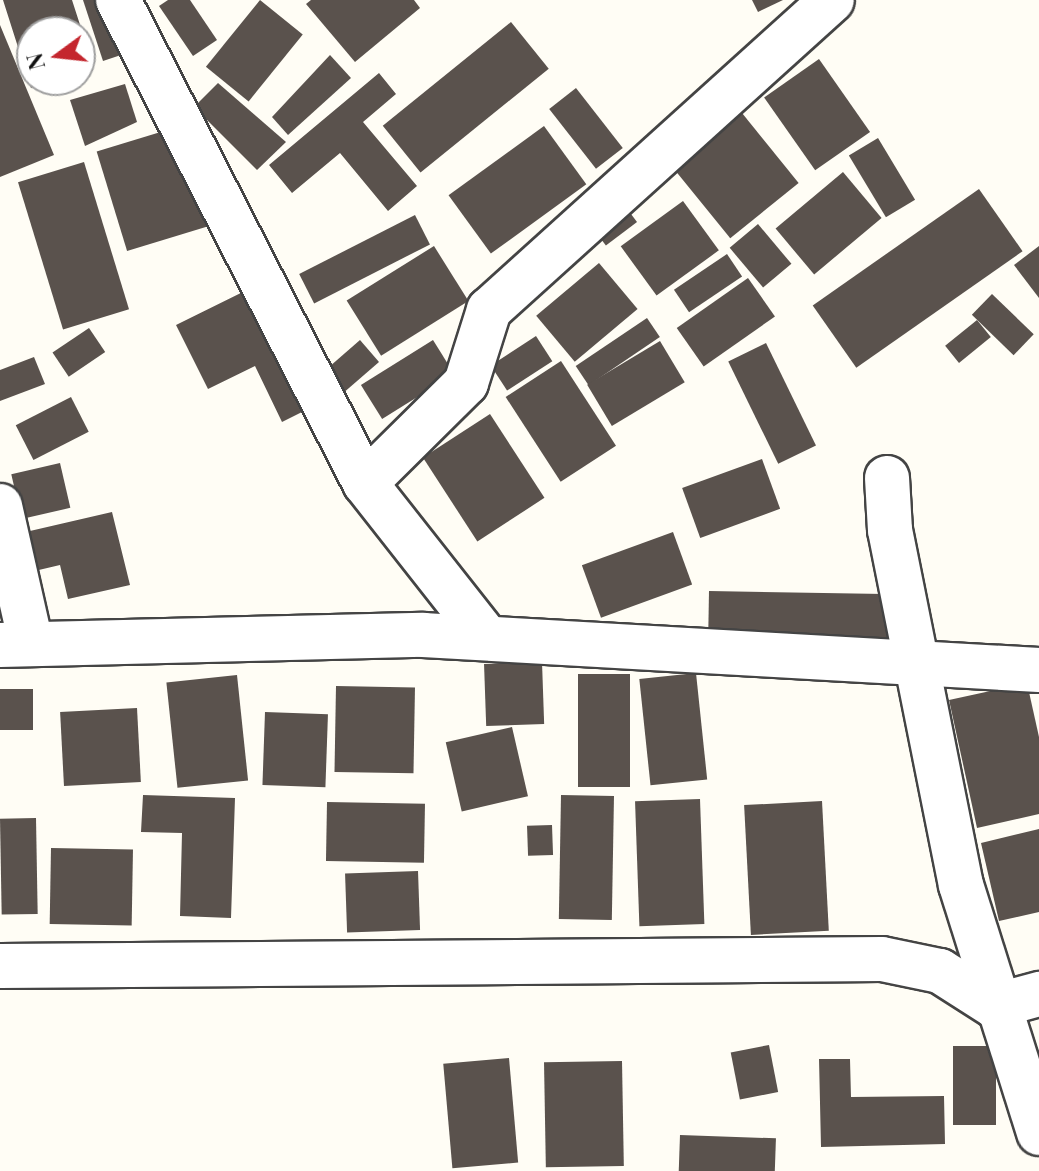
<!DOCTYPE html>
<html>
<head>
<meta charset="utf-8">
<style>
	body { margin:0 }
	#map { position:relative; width:1039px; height:1171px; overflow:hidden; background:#fffdf5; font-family:"Playfair Display",serif }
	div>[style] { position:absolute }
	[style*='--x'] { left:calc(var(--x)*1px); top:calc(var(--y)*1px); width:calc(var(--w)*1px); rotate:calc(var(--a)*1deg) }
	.building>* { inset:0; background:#5a524d; transform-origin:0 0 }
	.roads { filter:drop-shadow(2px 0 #444) drop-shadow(-2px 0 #444) drop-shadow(0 2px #444) drop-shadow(0 -2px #444) }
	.minor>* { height:44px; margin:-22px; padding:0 22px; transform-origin:22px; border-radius:22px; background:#fff }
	span { translate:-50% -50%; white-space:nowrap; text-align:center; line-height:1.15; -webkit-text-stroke:8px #fff; paint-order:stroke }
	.north { position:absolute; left:16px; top:16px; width:80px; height:80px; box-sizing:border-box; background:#fff; border:2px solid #a0a0a0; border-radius:50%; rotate:255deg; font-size:22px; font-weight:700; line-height:32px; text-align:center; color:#111 }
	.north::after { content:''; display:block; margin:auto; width:28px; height:36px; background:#c4262e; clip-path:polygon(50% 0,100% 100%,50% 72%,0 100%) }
</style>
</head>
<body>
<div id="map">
	<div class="building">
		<div style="clip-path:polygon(3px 0,72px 0,93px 65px,80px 69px,80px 32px,32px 32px,32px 80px,44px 81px,31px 88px)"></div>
		<div style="clip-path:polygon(83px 0,107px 0,124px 54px,103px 61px)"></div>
		<div style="clip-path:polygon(168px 0,190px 0,217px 40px,193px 56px,159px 6px)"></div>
		<div style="left:260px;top:0;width:55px;height:86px;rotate:39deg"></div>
		<div style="clip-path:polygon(311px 0,414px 0,420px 8px,355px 62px,306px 4px)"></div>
		<div style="clip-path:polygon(752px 0,783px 0,758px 12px)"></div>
		<div style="left:511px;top:22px;width:60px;height:165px;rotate:51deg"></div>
		<div style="clip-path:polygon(0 25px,54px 155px,0 177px)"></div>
		<div style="clip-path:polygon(330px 55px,351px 78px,288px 135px,272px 117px)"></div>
		<div style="left:819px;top:59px;width:89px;height:67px;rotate:55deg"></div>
		<div style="clip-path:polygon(379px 73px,396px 94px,363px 122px,417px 186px,388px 211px,340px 153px,292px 193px,269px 165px)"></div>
		<div style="clip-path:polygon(218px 83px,286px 142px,257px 170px,194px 107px)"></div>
		<div style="clip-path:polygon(125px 84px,137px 122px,85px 146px,70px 100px)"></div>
		<div style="left:576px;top:88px;width:76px;height:34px;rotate:52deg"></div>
		<div style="left:742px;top:113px;width:90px;height:88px;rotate:51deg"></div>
		<div style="left:544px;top:126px;width:72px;height:118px;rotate:54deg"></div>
		<div style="left:177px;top:127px;width:104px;height:84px;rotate:73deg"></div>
		<div style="left:878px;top:138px;width:72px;height:34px;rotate:59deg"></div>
		<div style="left:84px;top:162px;width:154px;height:69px;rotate:73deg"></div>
		<div style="left:843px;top:172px;width:60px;height:88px;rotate:50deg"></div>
		<div style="left:979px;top:189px;width:76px;height:203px;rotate:55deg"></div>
		<div style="left:683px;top:201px;width:61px;height:77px;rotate:54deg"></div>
		<div style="left:622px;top:202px;width:25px;height:39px;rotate:53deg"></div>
		<div style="left:415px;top:215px;width:33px;height:130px;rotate:63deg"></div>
		<div style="left:758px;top:224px;width:52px;height:37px;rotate:50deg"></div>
		<div style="left:434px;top:246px;width:65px;height:103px;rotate:58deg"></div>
		<div style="clip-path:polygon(1039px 246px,1039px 298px,1014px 265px)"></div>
		<div style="left:727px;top:254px;width:27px;height:64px;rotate:56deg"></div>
		<div style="left:599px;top:263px;width:60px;height:82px;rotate:50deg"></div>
		<div style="left:748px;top:278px;width:47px;height:87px;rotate:55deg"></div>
		<div style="clip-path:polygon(259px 284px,318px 404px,282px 422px,255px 366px,208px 389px,176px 325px)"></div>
		<div style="left:992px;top:294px;width:58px;height:29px;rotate:44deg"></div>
		<div style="left:647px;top:318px;width:23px;height:86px;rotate:56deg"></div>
		<div style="left:977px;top:320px;width:22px;height:41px;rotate:51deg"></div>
		<div style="left:89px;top:328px;width:29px;height:44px;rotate:56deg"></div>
		<div style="left:536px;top:336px;width:30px;height:54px;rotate:57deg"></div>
		<div style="left:360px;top:340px;width:29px;height:49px;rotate:49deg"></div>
		<div style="left:433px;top:340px;width:40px;height:85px;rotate:58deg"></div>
		<div style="left:660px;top:341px;width:48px;height:85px;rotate:59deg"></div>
		<div style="left:766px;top:343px;width:114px;height:42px;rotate:64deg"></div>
		<div style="clip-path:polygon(34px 357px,45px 384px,0 401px,0 370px)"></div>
		<div style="left:561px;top:361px;width:101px;height:66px;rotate:57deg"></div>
		<div style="left:71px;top:397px;width:39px;height:62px;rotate:63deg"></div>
		<div style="left:490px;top:414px;width:100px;height:80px;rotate:57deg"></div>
		<div style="left:762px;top:459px;width:53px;height:85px;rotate:70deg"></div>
		<div style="left:60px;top:463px;width:46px;height:50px;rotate:77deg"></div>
		<div style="clip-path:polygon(112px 512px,130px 585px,68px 599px,60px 565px,26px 573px,17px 534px)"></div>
		<div style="left:673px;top:532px;width:56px;height:97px;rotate:70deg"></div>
		<div style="left:709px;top:591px;width:191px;height:49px;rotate:1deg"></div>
		<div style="left:542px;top:662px;width:62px;height:58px;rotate:88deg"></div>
		<div style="left:696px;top:673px;width:107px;height:57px;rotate:84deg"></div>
		<div style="left:578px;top:674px;width:52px;height:113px"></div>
		<div style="left:237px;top:675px;width:106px;height:71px;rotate:84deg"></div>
		<div style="clip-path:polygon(1027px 683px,1039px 737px,1039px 814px,977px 828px,949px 700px)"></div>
		<div style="left:336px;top:686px;width:79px;height:86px;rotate:1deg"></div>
		<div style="left:0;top:689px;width:33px;height:41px"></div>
		<div style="left:137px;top:708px;width:74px;height:77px;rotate:87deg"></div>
		<div style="left:265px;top:712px;width:63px;height:73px;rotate:2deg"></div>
		<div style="left:512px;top:727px;width:71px;height:68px;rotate:77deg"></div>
		<div style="clip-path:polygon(143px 795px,235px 798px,231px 918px,180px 916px,182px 833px,141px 832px)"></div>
		<div style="left:561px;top:795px;width:53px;height:124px;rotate:1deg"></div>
		<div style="left:700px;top:799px;width:125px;height:65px;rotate:88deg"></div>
		<div style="left:822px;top:801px;width:130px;height:78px;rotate:87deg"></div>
		<div style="left:327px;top:802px;width:98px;height:59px;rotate:1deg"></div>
		<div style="left:36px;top:818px;width:96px;height:36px;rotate:89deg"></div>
		<div style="left:552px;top:825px;width:30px;height:25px;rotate:88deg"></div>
		<div style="clip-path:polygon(1039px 829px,1039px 912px,999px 921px,981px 843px)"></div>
		<div style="left:51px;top:848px;width:82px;height:76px;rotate:1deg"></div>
		<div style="left:418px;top:871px;width:59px;height:73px;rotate:88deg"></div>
		<div style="left:769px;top:1045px;width:48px;height:39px;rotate:79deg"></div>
		<div style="left:953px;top:1046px;width:43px;height:79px"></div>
		<div style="left:509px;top:1058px;width:105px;height:66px;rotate:85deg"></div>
		<div style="clip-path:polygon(819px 1059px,850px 1059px,851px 1097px,944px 1096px,945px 1144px,821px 1147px)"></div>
		<div style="left:622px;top:1061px;width:105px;height:78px;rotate:89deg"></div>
		<div style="left:680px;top:1135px;width:96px;height:36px;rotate:2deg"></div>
	</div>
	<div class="roads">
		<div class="minor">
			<div style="--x:118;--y:0;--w:542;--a:62.92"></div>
			<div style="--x:365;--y:483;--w:197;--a:51.8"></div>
			<div style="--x:887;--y:478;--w:52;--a:86.7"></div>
			<div style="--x:890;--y:530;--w:362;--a:78.7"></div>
			<div style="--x:961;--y:885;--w:260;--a:72.5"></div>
			<div style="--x:365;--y:483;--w:142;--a:-44.7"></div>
			<div style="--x:466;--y:383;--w:77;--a:-72.5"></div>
			<div style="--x:489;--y:310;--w:462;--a:-42.1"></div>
			<div style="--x:0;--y:506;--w:141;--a:77.3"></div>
			<div style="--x:0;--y:645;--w:423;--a:-1.4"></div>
			<div style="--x:423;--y:635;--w:617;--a:3.25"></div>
			<div style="--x:0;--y:966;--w:882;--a:-0.45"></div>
			<div style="--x:882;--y:959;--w:59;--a:11.7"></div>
			<div style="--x:940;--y:971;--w:65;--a:32.5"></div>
			<div style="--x:995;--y:1006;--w:46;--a:-15.3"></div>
		</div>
	</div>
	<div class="north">N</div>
</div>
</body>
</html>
